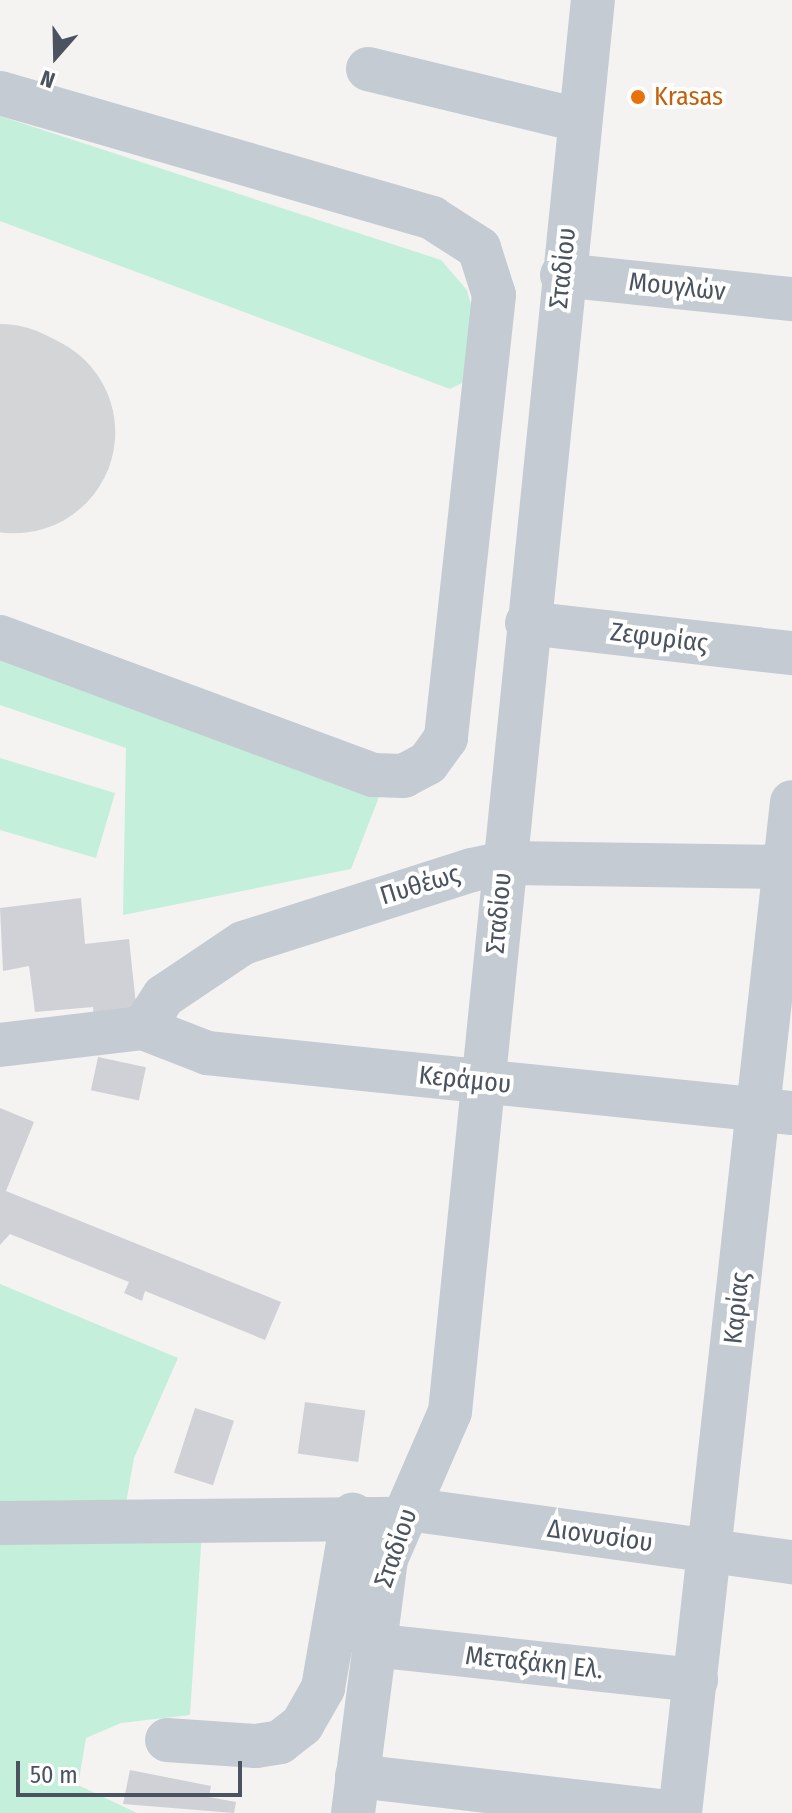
<!DOCTYPE html>
<html>
<head>
<meta charset="utf-8">
<style>
	body { margin:0 }
	#map { position:relative; width:792px; height:1813px; overflow:hidden; background:#f4f3f2; font-family:"Fira Sans Condensed",sans-serif }
	div>[style] { position:absolute }
	[style*='--x'] { left:calc(var(--x)*1px); top:calc(var(--y)*1px); width:calc(var(--w)*1px); rotate:calc(var(--a)*1deg) }
	.green>* { inset:0; background:#c4efda }
	.runway>* { height:202px; margin:-101px; padding:0 101px; transform-origin:101px; border-radius:101px; background:#d4d5d7 }
	.building>* { inset:0; background:#cfd1d6; transform-origin:0 0 }
	.minor>* { height:44px; margin:-22px; padding:0 22px; transform-origin:22px; border-radius:22px; background:#c4cbd3 }
	.dots>* { width:22px; height:22px; translate:-50% -50%; box-sizing:border-box; border:4px solid #fff; border-radius:50% }
	span { translate:-50% -50%; white-space:nowrap; text-align:center; line-height:1.15; -webkit-text-stroke:8px #fff; paint-order:stroke }
	.food-label { font-size:26px; color:#c56008 }
	.left { translate:0 -50%; text-align:left }
	.street-label { font-size:26px; color:#4a535f }
	.north { position:absolute; left:16px; top:16px; width:80px; height:80px; -webkit-text-stroke:6px #fff; paint-order:stroke; rotate:200deg; font-size:22px; font-weight:700; line-height:32px; text-align:center; color:#4a535f }
	.north::after { content:''; display:block; margin:auto; width:28px; height:36px; background:#4a535f; clip-path:polygon(50% 0,100% 100%,50% 72%,0 100%) }
	.scale { position:absolute; left:16px; top:1761px; width:226px; height:36px; box-sizing:border-box; border:4px solid #4a535f; border-top:0; padding-left:10px; font-size:24px; line-height:28px; white-space:nowrap; color:#4a535f; -webkit-text-stroke:6px #fff; paint-order:stroke }
</style>
</head>
<body>
<div id="map">
	<div class="green">
		<div style="clip-path:polygon(0 116px,441px 260px,467px 290px,473px 312px,464px 382px,450px 389px,0 221px)"></div>
		<div style="clip-path:polygon(0 651px,379px 797px,351px 869px,123px 915px,126px 748px,0 705px)"></div>
		<div style="clip-path:polygon(0 758px,115px 793px,96px 858px,0 830px)"></div>
		<div style="clip-path:polygon(0 1284px,178px 1358px,134px 1458px,125px 1509px,0 1513px)"></div>
		<div style="clip-path:polygon(202px 1531px,190px 1715px,121px 1723px,86px 1738px,78px 1785px,137px 1813px,0 1813px,0 1539px)"></div>
	</div>
	<div class="runway">
		<div style="--x:0;--y:425;--w:16;--a:27"></div>
	</div>
	<div class="building">
		<div style="clip-path:polygon(81px 898px,85px 944px,129px 939px,137px 1014px,94px 1019px,93px 1007px,35px 1012px,29px 966px,3px 971px,0 908px)"></div>
		<div style="left:98px;top:1057px;width:49px;height:34px;rotate:12deg"></div>
		<div style="clip-path:polygon(0 1108px,34px 1122px,6px 1191px,281px 1302px,265px 1340px,145px 1291px,142px 1301px,124px 1293px,129px 1282px,10px 1234px,0 1245px)"></div>
		<div style="left:305px;top:1402px;width:61px;height:52px;rotate:8deg"></div>
		<div style="left:195px;top:1408px;width:41px;height:68px;rotate:18deg"></div>
		<div style="clip-path:polygon(130px 1770px,211px 1786px,209px 1797px,236px 1802px,234px 1813px,123px 1804px)"></div>
	</div>
	<div class="minor">
		<div style="--x:368;--y:69;--w:217;--a:13.6"></div>
		<div style="--x:0;--y:93;--w:450;--a:16.1"></div>
		<div style="--x:432;--y:218;--w:56;--a:32.6"></div>
		<div style="--x:479;--y:248;--w:49;--a:72.3"></div>
		<div style="--x:494;--y:295;--w:446;--a:96.2"></div>
		<div style="--x:446;--y:738;--w:31;--a:126"></div>
		<div style="--x:428;--y:763;--w:27;--a:152"></div>
		<div style="--x:404;--y:776;--w:31;--a:-178"></div>
		<div style="--x:373;--y:775;--w:398;--a:-159.7"></div>
		<div style="--x:562;--y:275;--w:231;--a:6"></div>
		<div style="--x:527;--y:623;--w:267;--a:6.5"></div>
		<div style="--x:143;--y:1028;--w:38;--a:-57"></div>
		<div style="--x:164;--y:996;--w:95;--a:-33.9"></div>
		<div style="--x:243;--y:943;--w:240;--a:-17.7"></div>
		<div style="--x:472;--y:870;--w:33;--a:-12"></div>
		<div style="--x:504;--y:863;--w:281;--a:0.8"></div>
		<div style="--x:143;--y:1028;--w:69;--a:21.3"></div>
		<div style="--x:207;--y:1053;--w:588;--a:5.86"></div>
		<div style="--x:0;--y:1045;--w:144;--a:-6.8"></div>
		<div style="--x:408;--y:1509;--w:388;--a:7.9"></div>
		<div style="--x:0;--y:1523;--w:402;--a:-0.6"></div>
		<div style="--x:372;--y:1645;--w:326;--a:6.2"></div>
		<div style="--x:167;--y:1740;--w:89;--a:3.9"></div>
		<div style="--x:256;--y:1746;--w:24;--a:-9"></div>
		<div style="--x:280;--y:1742;--w:28;--a:-38"></div>
		<div style="--x:302;--y:1725;--w:43;--a:-60.4"></div>
		<div style="--x:323;--y:1688;--w:176;--a:-80.2"></div>
		<div style="--x:357;--y:1776;--w:321;--a:6.6"></div>
		<div style="--x:353;--y:1813;--w:256;--a:-82.6"></div>
		<div style="--x:386;--y:1559;--w:160;--a:-66.5"></div>
		<div style="--x:450;--y:1412;--w:1419;--a:-84.22"></div>
		<div style="--x:680;--y:1813;--w:1017;--a:-83.68"></div>
	</div>
	<div class="dots">
		<div style="left:638px;top:97px;background:#e8710a"></div>
	</div>
	<div class="food-label">
		<span class="left" style="left:654px;top:97px">Krasas</span>
	</div>
	<div class="street-label">
		<span style="left:563px;top:268px;rotate:-84deg">Σταδίου</span>
		<span style="left:677px;top:287px;rotate:6deg">Μουγλών</span>
		<span style="left:659px;top:638px;rotate:7deg">Ζεφυρίας</span>
		<span style="left:420px;top:885px;rotate:-17deg">Πυθέως</span>
		<span style="left:499px;top:913px;rotate:-85deg">Σταδίου</span>
		<span style="left:465px;top:1080px;rotate:6deg">Κεράμου</span>
		<span style="left:737px;top:1308px;rotate:-84deg">Καρίας</span>
		<span style="left:600px;top:1536px;rotate:8deg">Διονυσίου</span>
		<span style="left:396px;top:1548px;rotate:-71deg">Σταδίου</span>
		<span style="left:534px;top:1663px;rotate:6deg">Μεταξάκη Ελ.</span>
	</div>
	<div class="north">N</div>
	<div class="scale">50 m</div>
</div>
</body>
</html>
